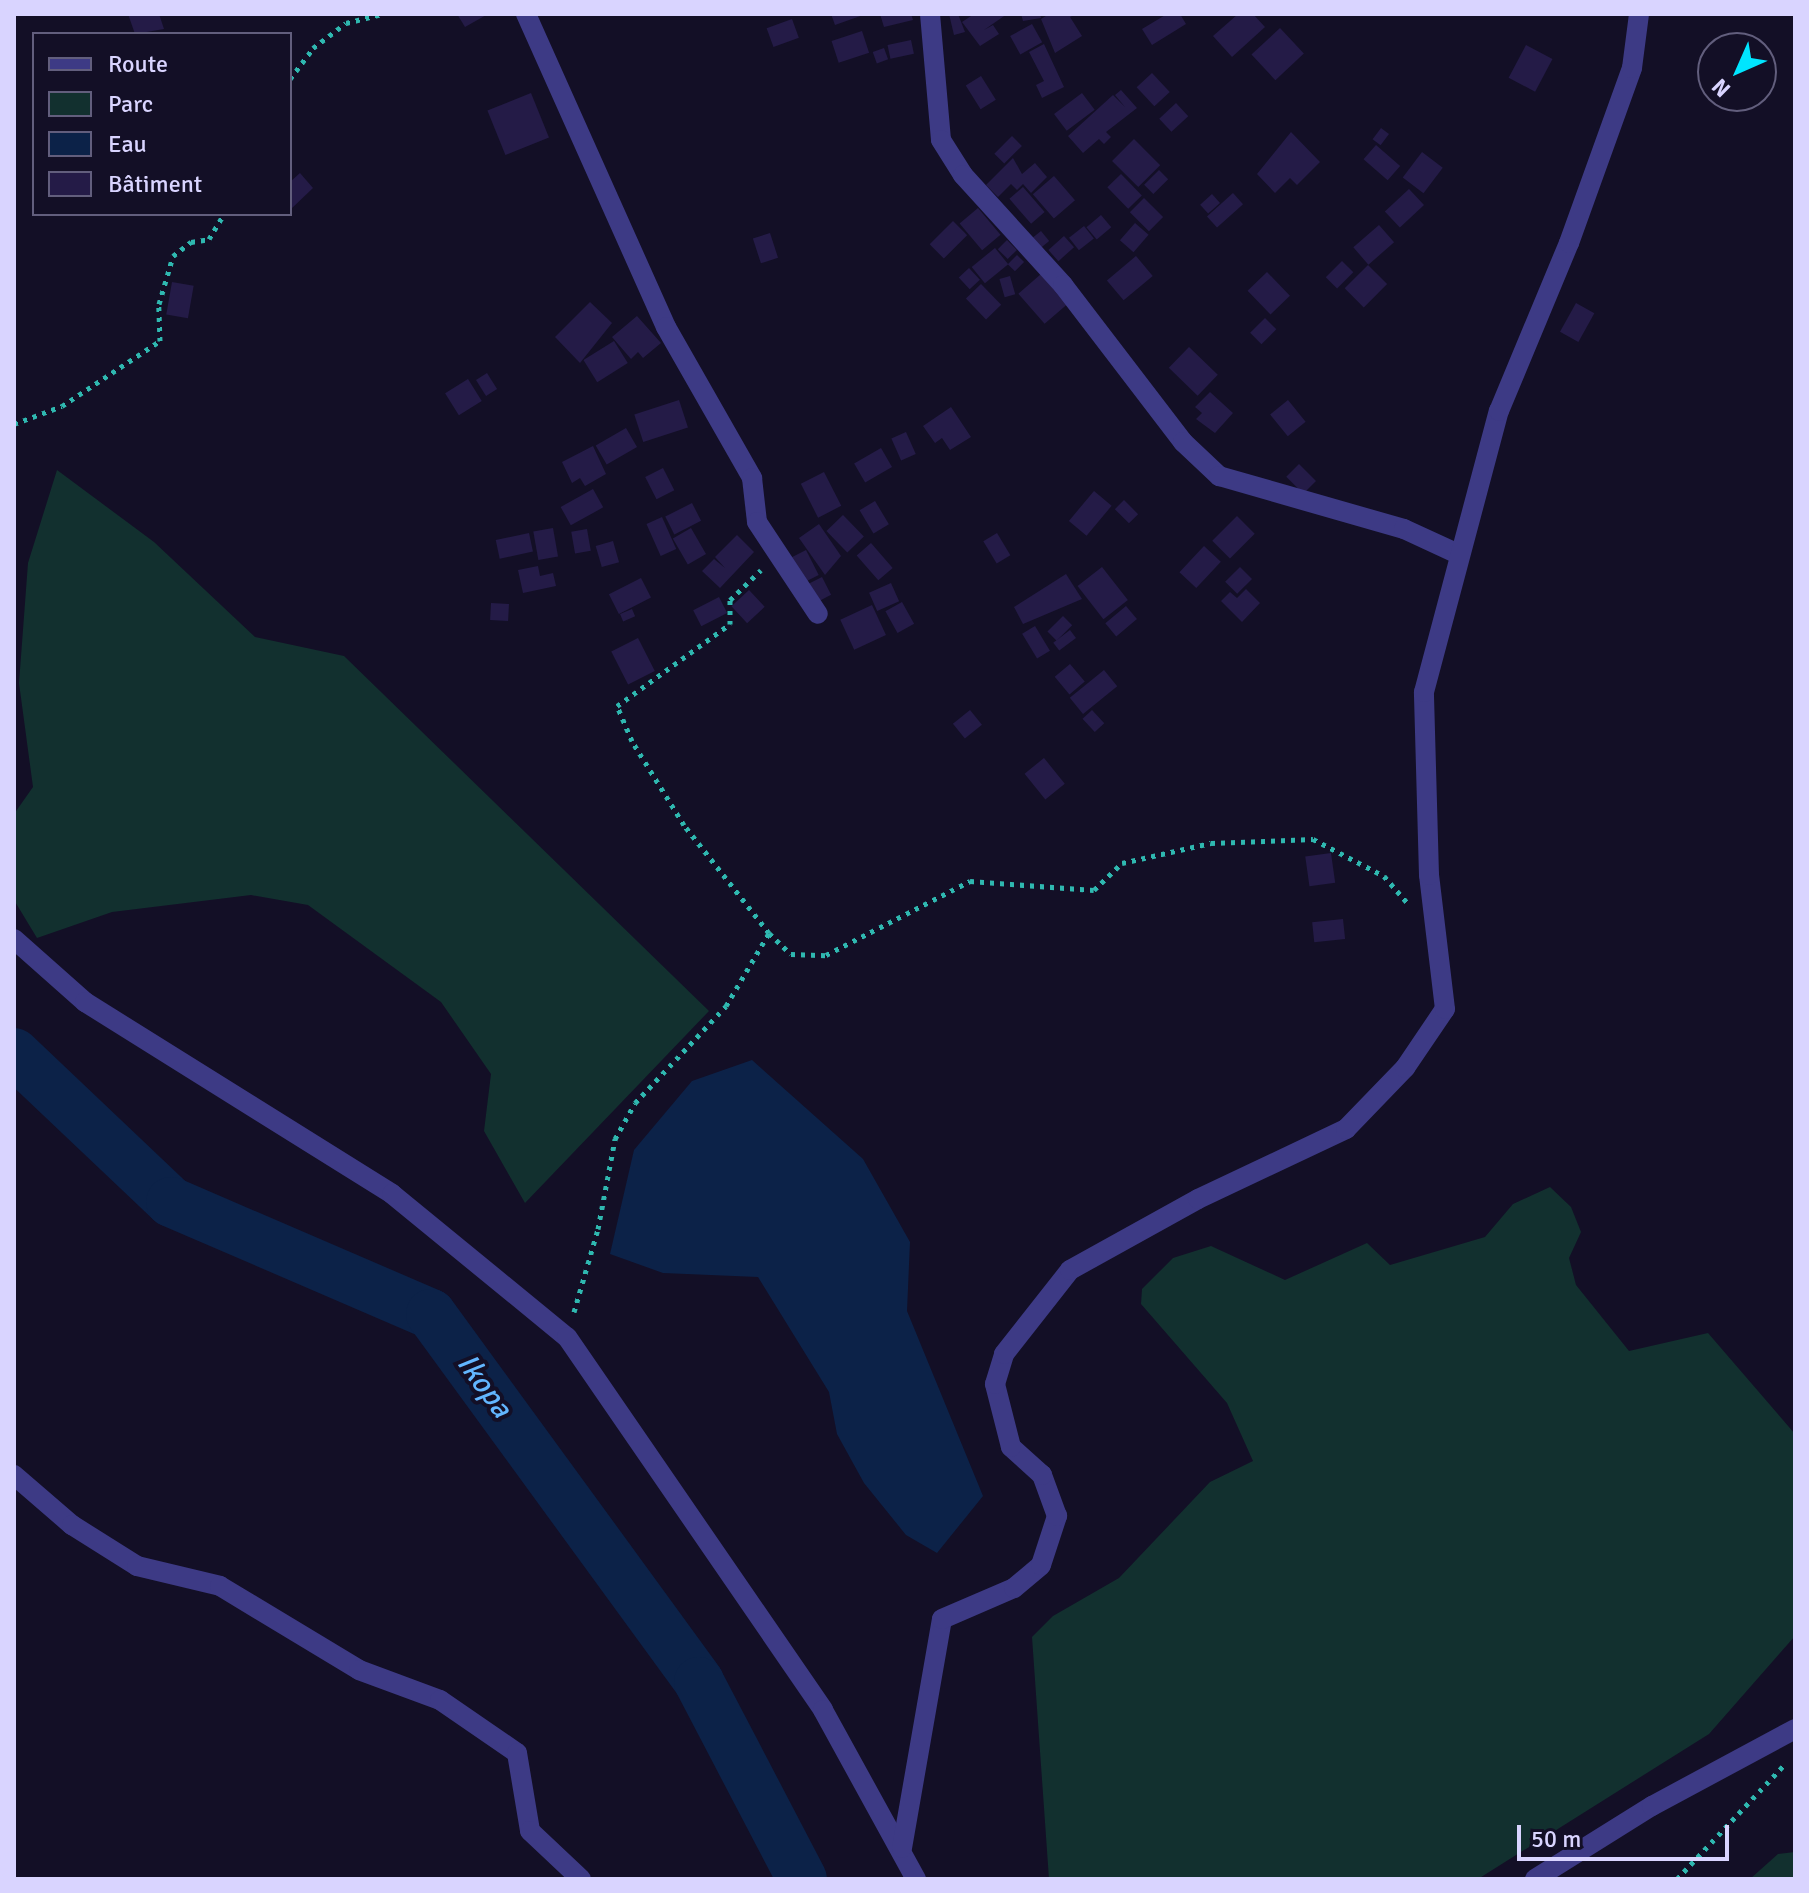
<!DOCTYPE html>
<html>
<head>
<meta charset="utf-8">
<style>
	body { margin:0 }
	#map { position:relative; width:1809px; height:1893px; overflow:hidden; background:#130f26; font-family:Signika,sans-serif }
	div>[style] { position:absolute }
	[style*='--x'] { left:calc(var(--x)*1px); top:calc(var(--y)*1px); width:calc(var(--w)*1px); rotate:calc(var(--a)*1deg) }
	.green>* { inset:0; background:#12302f }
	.water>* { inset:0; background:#0c2248 }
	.river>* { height:50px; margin:-25px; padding:0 25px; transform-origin:25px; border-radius:25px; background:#0c2248 }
	.building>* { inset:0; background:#241b47; transform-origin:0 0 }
	.path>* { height:5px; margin-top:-2.5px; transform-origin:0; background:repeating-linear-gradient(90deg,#2fb8b0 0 4px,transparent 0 10px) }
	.street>* { height:20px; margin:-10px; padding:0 10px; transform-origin:10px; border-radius:10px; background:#3d3a85 }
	span { translate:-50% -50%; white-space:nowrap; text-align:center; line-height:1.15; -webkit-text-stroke:8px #130f26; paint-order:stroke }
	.water-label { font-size:30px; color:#62b6ff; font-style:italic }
	.frame { position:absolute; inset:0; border:16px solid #d9d4ff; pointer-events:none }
	.legend { position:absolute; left:32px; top:32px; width:260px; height:184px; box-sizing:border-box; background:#130f26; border:2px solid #625e7d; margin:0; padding:10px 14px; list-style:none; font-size:24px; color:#d9d4ff }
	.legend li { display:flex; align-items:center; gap:16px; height:40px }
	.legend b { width:40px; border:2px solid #625e7d }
	.north { position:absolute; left:1697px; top:32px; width:80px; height:80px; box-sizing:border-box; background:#130f26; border:2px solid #625e7d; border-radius:50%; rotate:225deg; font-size:22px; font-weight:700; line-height:32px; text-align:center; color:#d9d4ff }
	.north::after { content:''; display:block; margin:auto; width:28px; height:36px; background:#00e5ff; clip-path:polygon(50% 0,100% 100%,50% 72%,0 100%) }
	.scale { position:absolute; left:1517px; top:1825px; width:212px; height:36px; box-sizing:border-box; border:4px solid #d9d4ff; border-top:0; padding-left:10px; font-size:24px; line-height:28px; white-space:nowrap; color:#d9d4ff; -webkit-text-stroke:6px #130f26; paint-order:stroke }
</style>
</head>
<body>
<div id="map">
	<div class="green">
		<div style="clip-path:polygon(57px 470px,154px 542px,255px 637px,344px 656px,709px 1011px,525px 1203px,484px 1131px,491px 1074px,441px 1002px,308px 905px,251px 895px,112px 912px,37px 938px,14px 900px,14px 814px,33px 787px,19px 683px,28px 563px)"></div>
		<div style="clip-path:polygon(1550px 1187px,1571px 1207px,1581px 1232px,1569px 1258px,1576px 1285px,1629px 1351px,1708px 1333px,1795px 1434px,1795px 1636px,1709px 1734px,1478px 1879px,1049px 1879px,1032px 1637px,1053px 1616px,1119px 1578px,1210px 1482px,1253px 1461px,1227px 1403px,1141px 1304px,1142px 1289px,1173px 1258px,1211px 1246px,1285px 1280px,1367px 1243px,1390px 1265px,1485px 1237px,1513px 1204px)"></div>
		<div style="clip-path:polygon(1795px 1852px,1795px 1879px,1750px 1879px,1778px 1854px)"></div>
	</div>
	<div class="water">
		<div style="clip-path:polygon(752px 1060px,863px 1159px,910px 1242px,907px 1311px,983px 1496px,937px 1553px,906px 1535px,864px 1483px,837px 1434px,829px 1392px,758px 1277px,663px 1273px,610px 1254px,634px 1150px,692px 1081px)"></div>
	</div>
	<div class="river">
		<div style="--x:14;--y:1053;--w:216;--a:43.5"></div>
		<div style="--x:171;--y:1202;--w:283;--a:23.3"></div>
		<div style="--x:431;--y:1314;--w:455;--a:53.9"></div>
		<div style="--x:699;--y:1682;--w:222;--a:62.4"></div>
	</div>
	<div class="building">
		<div style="clip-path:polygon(128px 14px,159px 14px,164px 29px,135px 34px)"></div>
		<div style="clip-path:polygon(457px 14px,488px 14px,465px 27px)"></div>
		<div style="clip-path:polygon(831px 14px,866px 14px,835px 25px)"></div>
		<div style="clip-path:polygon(880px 14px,911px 14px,913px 20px,884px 27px)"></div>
		<div style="clip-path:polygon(949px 14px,958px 14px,965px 32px,954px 35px)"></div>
		<div style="clip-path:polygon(974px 14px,1007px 14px,984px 30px,993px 25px,999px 34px,980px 46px,962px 22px)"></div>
		<div style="clip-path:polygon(1021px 14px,1040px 14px,1041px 18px,1023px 21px)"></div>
		<div style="clip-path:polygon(1049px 14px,1076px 14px,1070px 17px,1082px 36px,1055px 53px,1041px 19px)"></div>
		<div style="clip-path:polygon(1167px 14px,1180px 14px,1186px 24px,1152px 45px,1142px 29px)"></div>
		<div style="clip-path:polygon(1238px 14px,1253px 14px,1265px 27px,1232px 57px,1213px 36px)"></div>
		<div style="left:792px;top:19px;width:20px;height:27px;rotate:70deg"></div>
		<div style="left:1032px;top:24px;width:21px;height:25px;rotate:61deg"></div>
		<div style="left:1280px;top:28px;width:35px;height:39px;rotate:47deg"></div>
		<div style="left:862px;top:31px;width:23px;height:32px;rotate:72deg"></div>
		<div style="left:911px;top:40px;width:14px;height:24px;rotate:78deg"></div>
		<div style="clip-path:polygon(1044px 44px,1064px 87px,1042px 98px,1036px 85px,1044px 81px,1029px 52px)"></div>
		<div style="left:1526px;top:45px;width:30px;height:37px;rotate:28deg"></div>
		<div style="left:884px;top:48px;width:12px;height:12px;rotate:70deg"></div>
		<div style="left:1152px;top:73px;width:26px;height:21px;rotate:47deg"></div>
		<div style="left:981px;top:76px;width:28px;height:18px;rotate:58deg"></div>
		<div style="clip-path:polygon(1121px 90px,1137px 108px,1106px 132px,1111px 137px,1104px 144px,1099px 139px,1083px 153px,1068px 136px,1113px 95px,1125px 107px,1115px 95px)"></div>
		<div style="left:531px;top:93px;width:48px;height:47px;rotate:68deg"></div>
		<div style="left:1082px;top:93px;width:21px;height:35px;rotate:53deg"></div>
		<div style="left:1176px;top:103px;width:18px;height:23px;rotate:47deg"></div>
		<div style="left:1381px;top:128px;width:10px;height:14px;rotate:37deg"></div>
		<div style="clip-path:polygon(1291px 132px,1320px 162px,1297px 185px,1290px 178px,1275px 193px,1257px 174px)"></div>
		<div style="left:1012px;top:136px;width:14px;height:25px;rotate:45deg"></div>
		<div style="left:1134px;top:139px;width:37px;height:31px;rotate:45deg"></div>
		<div style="left:1376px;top:145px;width:32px;height:19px;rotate:41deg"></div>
		<div style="left:1422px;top:152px;width:26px;height:32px;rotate:37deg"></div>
		<div style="clip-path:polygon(1013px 158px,1022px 174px,1035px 163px,1047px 177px,1031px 193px,1023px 184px,1017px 190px,1011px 184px,998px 197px,986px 185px)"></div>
		<div style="left:1159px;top:170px;width:13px;height:21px;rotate:45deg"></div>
		<div style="clip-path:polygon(300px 173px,313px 188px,290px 210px,290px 182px)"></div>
		<div style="left:1121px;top:174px;width:30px;height:19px;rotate:46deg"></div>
		<div style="left:1054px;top:176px;width:32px;height:28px;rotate:49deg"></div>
		<div style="left:1023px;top:187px;width:33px;height:18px;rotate:49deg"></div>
		<div style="left:1409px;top:189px;width:22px;height:33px;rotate:47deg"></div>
		<div style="left:1233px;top:193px;width:15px;height:35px;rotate:48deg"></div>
		<div style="left:1212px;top:194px;width:12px;height:16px;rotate:48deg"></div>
		<div style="left:1144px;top:198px;width:27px;height:20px;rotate:45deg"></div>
		<div style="left:978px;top:208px;width:35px;height:24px;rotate:50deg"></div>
		<div style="left:1101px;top:215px;width:16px;height:19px;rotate:50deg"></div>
		<div style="left:953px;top:221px;width:20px;height:33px;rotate:45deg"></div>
		<div style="left:1135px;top:223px;width:18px;height:23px;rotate:41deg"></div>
		<div style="left:1379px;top:225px;width:23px;height:34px;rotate:49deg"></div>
		<div style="left:1084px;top:226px;width:16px;height:19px;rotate:52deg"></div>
		<div style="left:1041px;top:231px;width:13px;height:18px;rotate:51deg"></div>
		<div style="left:770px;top:233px;width:26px;height:18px;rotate:72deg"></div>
		<div style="left:1064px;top:236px;width:15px;height:21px;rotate:48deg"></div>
		<div style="left:1007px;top:240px;width:14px;height:13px;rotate:45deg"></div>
		<div style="left:995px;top:248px;width:21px;height:30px;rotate:51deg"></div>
		<div style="left:1017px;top:255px;width:10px;height:13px;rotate:45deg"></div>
		<div style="left:1136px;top:256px;width:26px;height:38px;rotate:50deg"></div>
		<div style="left:1342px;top:261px;width:16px;height:23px;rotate:45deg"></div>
		<div style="left:1368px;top:265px;width:27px;height:33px;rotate:45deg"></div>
		<div style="left:969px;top:268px;width:16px;height:14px;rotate:47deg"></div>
		<div style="left:1267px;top:272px;width:33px;height:27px;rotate:46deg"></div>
		<div style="left:1041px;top:274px;width:40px;height:30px;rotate:49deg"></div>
		<div style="left:1010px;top:276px;width:19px;height:11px;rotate:74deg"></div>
		<div style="left:172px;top:282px;width:22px;height:33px;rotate:10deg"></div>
		<div style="left:981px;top:284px;width:29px;height:21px;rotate:46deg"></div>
		<div style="clip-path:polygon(590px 302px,612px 323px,580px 363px,555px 337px)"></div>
		<div style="left:1576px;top:303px;width:21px;height:33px;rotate:29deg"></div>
		<div style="clip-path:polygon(637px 316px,661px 343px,643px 358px,638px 352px,631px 359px,612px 337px)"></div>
		<div style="left:1265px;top:318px;width:16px;height:21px;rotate:45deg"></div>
		<div style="left:614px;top:341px;width:26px;height:36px;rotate:58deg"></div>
		<div style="left:1189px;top:347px;width:40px;height:29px;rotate:44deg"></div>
		<div style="left:487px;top:373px;width:19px;height:13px;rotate:58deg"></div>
		<div style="left:468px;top:379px;width:26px;height:27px;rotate:58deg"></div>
		<div style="clip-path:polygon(1210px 392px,1233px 413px,1215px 433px,1196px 419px,1202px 413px,1195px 407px)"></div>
		<div style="left:679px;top:400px;width:29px;height:47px;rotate:72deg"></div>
		<div style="left:1288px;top:400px;width:28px;height:23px;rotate:51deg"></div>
		<div style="clip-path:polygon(951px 407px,971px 437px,950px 450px,942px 438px,935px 443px,923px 426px)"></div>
		<div style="left:626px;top:428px;width:22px;height:35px;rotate:60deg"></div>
		<div style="left:906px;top:432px;width:24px;height:16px;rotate:66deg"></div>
		<div style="clip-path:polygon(593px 446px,606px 474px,585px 486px,580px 478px,572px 483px,562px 462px)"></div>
		<div style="left:881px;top:448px;width:22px;height:31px;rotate:60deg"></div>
		<div style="left:1299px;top:464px;width:24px;height:18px;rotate:45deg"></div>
		<div style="left:663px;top:468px;width:25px;height:20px;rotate:63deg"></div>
		<div style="left:824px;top:472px;width:38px;height:26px;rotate:63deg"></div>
		<div style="left:593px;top:489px;width:21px;height:37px;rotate:61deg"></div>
		<div style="left:1094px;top:491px;width:23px;height:39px;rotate:40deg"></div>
		<div style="left:1124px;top:500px;width:20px;height:13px;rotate:45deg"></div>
		<div style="left:875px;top:501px;width:27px;height:18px;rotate:59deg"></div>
		<div style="left:692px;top:503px;width:20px;height:30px;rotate:63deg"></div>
		<div style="left:843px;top:515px;width:30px;height:23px;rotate:46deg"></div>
		<div style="left:1237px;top:516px;width:25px;height:35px;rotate:45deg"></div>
		<div style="left:662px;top:517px;width:35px;height:17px;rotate:66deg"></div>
		<div style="clip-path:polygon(819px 524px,841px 556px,825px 575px,799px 538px)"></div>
		<div style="left:553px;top:528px;width:29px;height:20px;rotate:80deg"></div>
		<div style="left:691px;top:528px;width:30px;height:21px;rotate:60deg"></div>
		<div style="left:587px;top:529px;width:22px;height:16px;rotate:80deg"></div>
		<div style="left:529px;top:533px;width:19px;height:34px;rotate:78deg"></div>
		<div style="left:997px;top:533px;width:26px;height:16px;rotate:59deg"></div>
		<div style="clip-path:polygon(737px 535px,754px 552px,720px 588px,702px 571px,714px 559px,725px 568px,715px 557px)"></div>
		<div style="left:613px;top:541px;width:22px;height:18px;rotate:74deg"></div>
		<div style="left:871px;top:543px;width:33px;height:19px;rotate:49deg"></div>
		<div style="left:1204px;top:546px;width:23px;height:36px;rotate:43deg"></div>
		<div style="left:806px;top:550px;width:28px;height:16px;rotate:63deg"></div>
		<div style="clip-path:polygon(538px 566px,540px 576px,553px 573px,556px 586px,523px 593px,518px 570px)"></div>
		<div style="left:1102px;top:567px;width:42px;height:31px;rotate:52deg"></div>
		<div style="left:1240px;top:567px;width:17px;height:21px;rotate:45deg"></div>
		<div style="clip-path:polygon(1066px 574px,1082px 599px,1023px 624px,1014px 607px)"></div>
		<div style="left:822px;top:577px;width:20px;height:15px;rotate:63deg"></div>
		<div style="left:641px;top:578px;width:22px;height:36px;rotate:63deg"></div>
		<div style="left:891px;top:583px;width:20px;height:24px;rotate:66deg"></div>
		<div style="clip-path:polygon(1246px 589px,1260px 603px,1242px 622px,1221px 601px,1230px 592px,1237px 598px)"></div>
		<div style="left:749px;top:590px;width:23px;height:24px;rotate:47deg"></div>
		<div style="left:719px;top:597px;width:18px;height:29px;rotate:63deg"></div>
		<div style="left:902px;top:602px;width:25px;height:19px;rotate:61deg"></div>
		<div style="left:491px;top:603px;width:18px;height:17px;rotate:3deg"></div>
		<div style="left:872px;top:605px;width:33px;height:35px;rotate:65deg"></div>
		<div style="left:1126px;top:606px;width:17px;height:27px;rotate:50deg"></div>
		<div style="left:632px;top:609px;width:8px;height:13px;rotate:67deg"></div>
		<div style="left:1063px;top:616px;width:13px;height:22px;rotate:45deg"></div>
		<div style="left:1035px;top:626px;width:29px;height:15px;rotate:59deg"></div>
		<div style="left:1070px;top:630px;width:10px;height:21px;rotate:53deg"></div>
		<div style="left:638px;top:638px;width:37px;height:30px;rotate:63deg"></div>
		<div style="left:1070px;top:664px;width:23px;height:20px;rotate:50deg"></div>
		<div style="left:1104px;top:670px;width:21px;height:44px;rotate:51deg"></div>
		<div style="left:970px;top:710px;width:19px;height:22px;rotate:51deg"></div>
		<div style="left:1092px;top:710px;width:18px;height:13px;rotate:47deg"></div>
		<div style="left:1044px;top:758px;width:33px;height:25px;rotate:51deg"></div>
		<div style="left:1331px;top:853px;width:30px;height:26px;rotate:82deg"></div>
		<div style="left:1343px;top:919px;width:20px;height:31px;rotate:84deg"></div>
	</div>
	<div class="path">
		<div style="--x:290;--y:79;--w:39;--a:-53"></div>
		<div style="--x:313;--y:48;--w:41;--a:-37.1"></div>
		<div style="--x:346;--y:23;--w:37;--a:-14"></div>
		<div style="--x:14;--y:424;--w:51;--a:-20.6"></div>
		<div style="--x:62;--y:406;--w:118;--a:-33.6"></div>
		<div style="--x:160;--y:341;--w:37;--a:-92"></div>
		<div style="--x:159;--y:304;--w:50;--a:-73.7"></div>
		<div style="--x:173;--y:256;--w:23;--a:-38"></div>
		<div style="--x:191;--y:242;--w:18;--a:-9"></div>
		<div style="--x:209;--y:239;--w:29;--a:-59"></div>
		<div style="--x:769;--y:933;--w:30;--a:44"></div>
		<div style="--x:791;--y:954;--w:35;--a:2"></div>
		<div style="--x:826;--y:955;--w:162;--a:-27.2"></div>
		<div style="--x:970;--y:881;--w:124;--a:4.2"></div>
		<div style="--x:1094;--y:890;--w:39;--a:-44"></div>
		<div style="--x:1122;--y:863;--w:91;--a:-12.7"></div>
		<div style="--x:1211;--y:843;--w:102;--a:-2.2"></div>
		<div style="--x:1313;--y:839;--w:80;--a:27.5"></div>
		<div style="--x:1384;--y:876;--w:38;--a:49"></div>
		<div style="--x:574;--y:1312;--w:86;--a:-73.9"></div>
		<div style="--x:598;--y:1229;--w:92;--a:-79.3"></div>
		<div style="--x:615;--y:1139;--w:41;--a:-60.9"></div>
		<div style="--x:635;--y:1103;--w:133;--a:-46.8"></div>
		<div style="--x:726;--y:1006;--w:85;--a:-59.5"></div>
		<div style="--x:769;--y:933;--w:137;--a:-128.2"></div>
		<div style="--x:684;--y:825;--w:99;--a:-121.8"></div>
		<div style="--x:632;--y:741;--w:38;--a:-113"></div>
		<div style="--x:617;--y:706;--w:140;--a:-36"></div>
		<div style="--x:730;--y:624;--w:24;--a:-90"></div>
		<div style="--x:730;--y:600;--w:43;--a:-44.1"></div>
		<div style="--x:1677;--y:1879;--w:159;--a:-46.8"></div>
	</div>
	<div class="street">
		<div style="--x:526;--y:14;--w:343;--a:65.9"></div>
		<div style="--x:666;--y:327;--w:174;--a:60.3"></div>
		<div style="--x:752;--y:478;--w:44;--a:83.5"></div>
		<div style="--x:757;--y:522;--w:110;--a:56.5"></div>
		<div style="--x:930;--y:14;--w:126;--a:85"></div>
		<div style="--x:941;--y:140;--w:41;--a:57.8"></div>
		<div style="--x:963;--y:175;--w:149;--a:47.7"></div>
		<div style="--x:1063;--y:285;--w:198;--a:52.6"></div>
		<div style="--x:1183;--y:442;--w:50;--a:43.4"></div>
		<div style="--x:1219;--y:476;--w:192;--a:16"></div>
		<div style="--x:1404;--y:529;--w:60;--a:24.8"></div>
		<div style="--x:14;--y:939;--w:95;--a:41.6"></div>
		<div style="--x:85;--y:1002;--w:362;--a:32"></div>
		<div style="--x:392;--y:1194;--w:226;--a:39.3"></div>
		<div style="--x:567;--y:1337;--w:452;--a:55.5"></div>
		<div style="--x:823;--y:1710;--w:193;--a:61.2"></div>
		<div style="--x:14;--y:1475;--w:77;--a:40.8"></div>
		<div style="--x:72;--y:1525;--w:77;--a:32.2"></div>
		<div style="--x:137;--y:1566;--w:85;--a:13.5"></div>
		<div style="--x:220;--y:1586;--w:162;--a:31.1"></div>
		<div style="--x:359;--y:1670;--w:86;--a:20.3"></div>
		<div style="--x:440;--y:1700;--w:93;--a:34.5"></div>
		<div style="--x:517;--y:1753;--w:79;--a:80.5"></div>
		<div style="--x:530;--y:1831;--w:70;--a:43.3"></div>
		<div style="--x:902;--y:1848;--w:232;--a:-80.1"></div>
		<div style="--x:942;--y:1619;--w:78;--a:-23.3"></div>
		<div style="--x:1014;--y:1588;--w:35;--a:-40"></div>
		<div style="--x:1041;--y:1565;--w:52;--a:-71.9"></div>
		<div style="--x:1057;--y:1516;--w:44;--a:-110.1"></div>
		<div style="--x:1042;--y:1475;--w:42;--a:-137.9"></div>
		<div style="--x:1011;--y:1447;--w:65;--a:-104.3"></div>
		<div style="--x:995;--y:1384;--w:31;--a:-73"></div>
		<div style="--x:1004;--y:1354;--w:107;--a:-51.8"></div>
		<div style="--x:1070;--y:1270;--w:146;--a:-29"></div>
		<div style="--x:1198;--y:1199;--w:164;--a:-25.3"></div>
		<div style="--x:1346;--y:1129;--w:85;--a:-46"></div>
		<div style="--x:1405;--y:1068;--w:71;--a:-55.9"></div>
		<div style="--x:1445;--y:1009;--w:135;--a:-96.8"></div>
		<div style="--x:1429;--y:875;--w:183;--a:-91.6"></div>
		<div style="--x:1424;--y:692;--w:291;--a:-75.1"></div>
		<div style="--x:1499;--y:411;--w:182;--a:-67.4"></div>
		<div style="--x:1569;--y:243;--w:186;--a:-70.2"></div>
		<div style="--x:1632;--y:68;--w:54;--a:-82.6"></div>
		<div style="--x:1535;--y:1879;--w:138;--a:-32"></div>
		<div style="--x:1652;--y:1806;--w:162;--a:-28.3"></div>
	</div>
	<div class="water-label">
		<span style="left:484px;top:1386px;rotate:54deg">Ikopa</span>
	</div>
	<div class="frame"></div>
	<ul class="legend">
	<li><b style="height:10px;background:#3d3a85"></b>Route</li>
	<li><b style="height:22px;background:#12302f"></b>Parc</li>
	<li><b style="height:22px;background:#0c2248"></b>Eau</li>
	<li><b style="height:22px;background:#241b47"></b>Bâtiment</li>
	</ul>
	<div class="north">N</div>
	<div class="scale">50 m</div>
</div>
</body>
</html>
